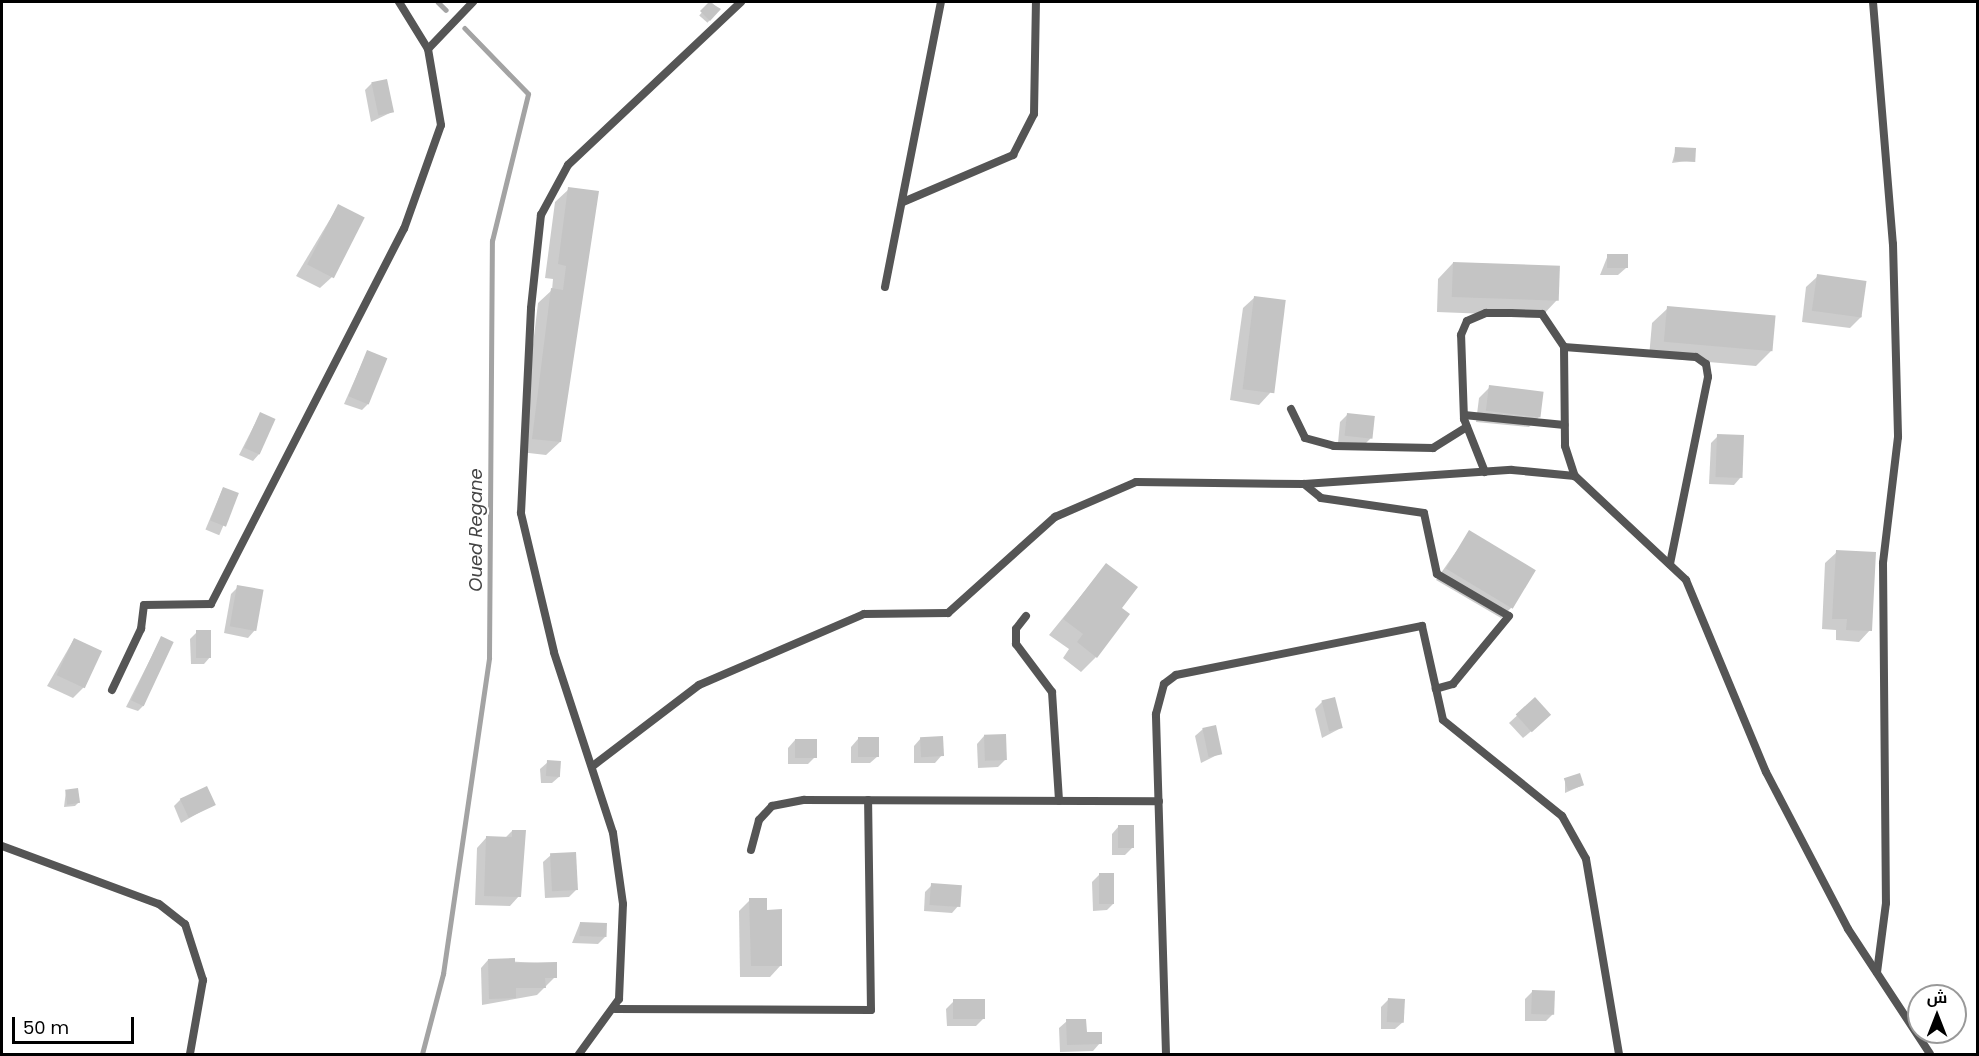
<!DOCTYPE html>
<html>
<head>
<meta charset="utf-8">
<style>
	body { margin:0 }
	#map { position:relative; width:1979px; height:1056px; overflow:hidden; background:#fff; font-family:Poppins,Cairo,sans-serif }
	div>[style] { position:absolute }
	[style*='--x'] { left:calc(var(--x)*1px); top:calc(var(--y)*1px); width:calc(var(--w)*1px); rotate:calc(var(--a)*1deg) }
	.shadow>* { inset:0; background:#0003; transform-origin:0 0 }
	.stream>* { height:4.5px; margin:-2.25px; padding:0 2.25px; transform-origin:2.25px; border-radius:2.25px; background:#a3a3a3 }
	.building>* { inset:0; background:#c4c4c4; transform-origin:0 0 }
	.service>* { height:8px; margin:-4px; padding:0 4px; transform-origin:4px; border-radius:4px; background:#555 }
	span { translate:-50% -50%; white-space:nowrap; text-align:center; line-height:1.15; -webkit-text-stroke:4.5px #fff; paint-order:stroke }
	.water-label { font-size:18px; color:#444; font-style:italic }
	.frame { position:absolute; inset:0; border:3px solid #000; pointer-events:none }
	.north { position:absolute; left:1907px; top:984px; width:60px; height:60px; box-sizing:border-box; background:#fff; border:2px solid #999; border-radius:50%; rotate:0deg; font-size:16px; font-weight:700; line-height:24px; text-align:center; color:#000 }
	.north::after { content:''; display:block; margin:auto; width:21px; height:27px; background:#000; clip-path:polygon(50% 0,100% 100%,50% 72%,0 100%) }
	.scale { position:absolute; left:12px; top:1017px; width:122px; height:27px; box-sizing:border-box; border:3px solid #000; border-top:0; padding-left:8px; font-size:18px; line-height:21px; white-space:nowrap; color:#000; -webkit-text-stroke:4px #fff; paint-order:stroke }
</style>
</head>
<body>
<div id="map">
	<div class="shadow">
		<div style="left:711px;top:2px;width:11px;height:18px;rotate:41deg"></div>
		<div style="clip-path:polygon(372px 83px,392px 112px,371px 122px,365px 90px)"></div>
		<div style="clip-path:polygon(1676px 149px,1694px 160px,1672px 163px)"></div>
		<div style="clip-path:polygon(569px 189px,560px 442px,546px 455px,520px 452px,538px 303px,552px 290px,553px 279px,545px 278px,555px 202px)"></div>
		<div style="clip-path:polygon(338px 206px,332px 277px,320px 288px,296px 276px)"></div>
		<div style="clip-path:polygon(1608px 255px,1626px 268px,1618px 275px,1600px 275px)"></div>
		<div style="clip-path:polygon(1453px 263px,1557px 300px,1542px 316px,1437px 312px,1438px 279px)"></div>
		<div style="clip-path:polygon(1818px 276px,1862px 316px,1850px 328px,1802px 322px,1806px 287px)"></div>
		<div style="clip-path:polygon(1255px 297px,1270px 393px,1259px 405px,1230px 400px,1243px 308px)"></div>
		<div style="clip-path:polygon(1668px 308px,1771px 351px,1756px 366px,1649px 357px,1652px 323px)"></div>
		<div style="clip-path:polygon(367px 352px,369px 403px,362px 410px,344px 404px)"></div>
		<div style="clip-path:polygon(1490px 387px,1540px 416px,1529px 427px,1476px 422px,1479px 398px)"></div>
		<div style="clip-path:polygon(260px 414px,260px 453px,253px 461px,239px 455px)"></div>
		<div style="clip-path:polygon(1347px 415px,1371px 438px,1364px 445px,1338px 443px,1340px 422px)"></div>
		<div style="clip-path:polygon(1718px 436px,1741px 477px,1734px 485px,1709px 484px,1711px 443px)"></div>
		<div style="left:223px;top:488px;width:15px;height:45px;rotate:23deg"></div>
		<div style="clip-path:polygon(1470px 532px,1512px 607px,1501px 618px,1436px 580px)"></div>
		<div style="clip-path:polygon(1837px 552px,1870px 630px,1859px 642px,1836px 640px,1836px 630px,1822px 629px,1825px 563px)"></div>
		<div style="clip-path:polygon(1106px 565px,1096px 657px,1081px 672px,1063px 658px,1069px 649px,1049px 635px)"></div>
		<div style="clip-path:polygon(238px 587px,255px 630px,248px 638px,224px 633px,231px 594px)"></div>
		<div style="clip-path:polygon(197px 632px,211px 656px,204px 664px,191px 664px,190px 639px)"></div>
		<div style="clip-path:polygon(161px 638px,144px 705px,138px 711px,126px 707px)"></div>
		<div style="clip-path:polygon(74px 639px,84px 687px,73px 698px,47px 686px)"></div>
		<div style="clip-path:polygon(1535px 699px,1542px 722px,1523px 738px,1509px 723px)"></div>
		<div style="clip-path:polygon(1322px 702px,1341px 728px,1322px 738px,1315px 709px)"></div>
		<div style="clip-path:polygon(1203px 729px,1221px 753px,1201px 763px,1195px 736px)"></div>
		<div style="clip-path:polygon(984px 736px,1005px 760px,998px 767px,978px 768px,977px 744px)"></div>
		<div style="clip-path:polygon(921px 738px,942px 755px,935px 763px,914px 763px,914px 746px)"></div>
		<div style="clip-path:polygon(858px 739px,878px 756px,870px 763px,851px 763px,851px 747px)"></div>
		<div style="clip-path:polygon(795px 740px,815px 757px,808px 764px,788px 764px,788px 748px)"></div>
		<div style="clip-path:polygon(548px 762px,560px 776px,552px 783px,541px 783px,540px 769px)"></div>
		<div style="clip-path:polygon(1565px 779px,1583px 785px,1565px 793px)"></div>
		<div style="clip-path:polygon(66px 791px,78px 803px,75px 806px,64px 807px)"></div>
		<div style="clip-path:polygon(181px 799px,214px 804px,181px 823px,174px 806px)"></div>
		<div style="clip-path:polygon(1119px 826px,1133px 847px,1125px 855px,1112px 855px,1112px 834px)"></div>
		<div style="clip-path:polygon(512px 831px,519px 896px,510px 906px,475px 905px,477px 848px,486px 838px,505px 838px)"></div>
		<div style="clip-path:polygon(551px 855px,576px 890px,569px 897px,545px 898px,543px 862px)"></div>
		<div style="clip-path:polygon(1099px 875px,1114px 903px,1107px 910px,1093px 911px,1092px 882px)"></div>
		<div style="clip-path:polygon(932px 885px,959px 905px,952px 913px,924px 911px,925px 892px)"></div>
		<div style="clip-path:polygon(750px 900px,766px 911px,781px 965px,770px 977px,740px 977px,739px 911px)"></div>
		<div style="clip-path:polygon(580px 923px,605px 937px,598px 944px,572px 943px)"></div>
		<div style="clip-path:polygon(488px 960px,555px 964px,555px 977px,537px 995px,482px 1005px,481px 968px)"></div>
		<div style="clip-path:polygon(1532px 992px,1553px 1014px,1546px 1021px,1525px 1021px,1525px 999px)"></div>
		<div style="clip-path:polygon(1388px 1000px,1403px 1022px,1395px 1029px,1381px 1029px,1381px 1007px)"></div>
		<div style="clip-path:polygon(954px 1001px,984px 1018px,976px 1026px,947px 1026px,946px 1009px)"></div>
		<div style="clip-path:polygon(1067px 1021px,1085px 1034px,1100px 1043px,1093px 1051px,1060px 1052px,1059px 1028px)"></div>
	</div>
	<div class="stream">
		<div style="--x:438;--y:2;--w:11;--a:45"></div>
		<div style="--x:422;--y:1054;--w:83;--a:-75.3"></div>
		<div style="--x:443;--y:974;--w:319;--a:-81.7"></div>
		<div style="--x:489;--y:658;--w:417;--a:-89.6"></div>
		<div style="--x:492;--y:241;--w:151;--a:-76.2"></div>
		<div style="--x:528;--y:94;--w:91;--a:-134.1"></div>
	</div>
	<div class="building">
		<div style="clip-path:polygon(709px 2px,721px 9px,710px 21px,700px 11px)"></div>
		<div style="left:387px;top:79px;width:34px;height:16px;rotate:78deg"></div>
		<div style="left:1675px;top:147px;width:21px;height:14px;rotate:3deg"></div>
		<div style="clip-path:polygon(568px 187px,599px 191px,561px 442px,532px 439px,551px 288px,563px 290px,566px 266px,558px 264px)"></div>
		<div style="left:338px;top:204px;width:30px;height:68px;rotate:27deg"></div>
		<div style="left:1607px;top:254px;width:21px;height:14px"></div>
		<div style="left:1453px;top:262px;width:107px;height:35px;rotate:2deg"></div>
		<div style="left:1817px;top:274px;width:50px;height:37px;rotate:8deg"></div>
		<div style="left:1254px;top:296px;width:32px;height:94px;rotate:7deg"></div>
		<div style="left:1667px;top:306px;width:109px;height:36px;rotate:5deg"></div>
		<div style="left:367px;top:350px;width:22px;height:50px;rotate:22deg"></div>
		<div style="left:1489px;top:385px;width:55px;height:26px;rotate:7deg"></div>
		<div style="left:260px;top:412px;width:17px;height:39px;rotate:24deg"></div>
		<div style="left:1347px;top:413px;width:28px;height:23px;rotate:6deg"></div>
		<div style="left:1717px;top:434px;width:27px;height:43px;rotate:2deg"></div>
		<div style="left:223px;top:487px;width:17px;height:36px;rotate:21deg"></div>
		<div style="left:1469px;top:530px;width:78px;height:45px;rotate:31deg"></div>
		<div style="clip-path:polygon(1836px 550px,1876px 552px,1872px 631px,1846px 630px,1847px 619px,1832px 619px)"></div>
		<div style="clip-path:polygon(1106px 563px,1138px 587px,1122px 608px,1130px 614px,1097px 658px,1077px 642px,1083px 634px,1063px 619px)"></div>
		<div style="left:237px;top:585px;width:27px;height:42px;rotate:10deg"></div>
		<div style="left:196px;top:630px;width:15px;height:28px"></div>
		<div style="left:161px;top:636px;width:14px;height:71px;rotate:25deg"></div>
		<div style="left:74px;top:638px;width:31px;height:41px;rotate:25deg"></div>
		<div style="left:1335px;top:697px;width:32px;height:14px;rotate:76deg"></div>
		<div style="left:1535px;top:697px;width:24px;height:26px;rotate:48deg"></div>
		<div style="left:1216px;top:725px;width:30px;height:14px;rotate:78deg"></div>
		<div style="left:1006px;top:734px;width:26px;height:22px;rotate:88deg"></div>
		<div style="left:943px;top:736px;width:20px;height:23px;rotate:87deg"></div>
		<div style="left:879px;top:737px;width:20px;height:21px;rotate:90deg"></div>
		<div style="left:795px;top:739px;width:22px;height:19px"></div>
		<div style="left:547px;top:760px;width:14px;height:16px;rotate:4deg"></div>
		<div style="left:1580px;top:773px;width:13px;height:17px;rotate:72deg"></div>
		<div style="left:207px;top:786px;width:21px;height:30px;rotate:65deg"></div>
		<div style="left:78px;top:788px;width:15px;height:13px;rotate:82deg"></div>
		<div style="left:1118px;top:825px;width:16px;height:23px"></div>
		<div style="clip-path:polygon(512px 830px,526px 830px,521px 897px,484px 896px,486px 836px,512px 837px)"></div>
		<div style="left:576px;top:852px;width:38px;height:26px;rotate:87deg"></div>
		<div style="left:1099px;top:873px;width:15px;height:31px"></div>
		<div style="left:931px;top:883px;width:31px;height:22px;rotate:4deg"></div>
		<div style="clip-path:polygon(749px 898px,767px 898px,767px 910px,782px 909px,782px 966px,751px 966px)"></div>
		<div style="left:580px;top:922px;width:27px;height:14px;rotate:2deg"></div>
		<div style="clip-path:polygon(515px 958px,515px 963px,557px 962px,557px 978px,545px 978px,546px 988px,516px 988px,516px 998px,489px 999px,488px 959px)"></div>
		<div style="left:1532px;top:990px;width:23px;height:24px;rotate:2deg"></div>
		<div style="left:1388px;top:998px;width:17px;height:24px;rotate:3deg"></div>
		<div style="left:985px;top:999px;width:20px;height:32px;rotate:90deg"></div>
		<div style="clip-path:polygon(1066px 1019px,1086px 1019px,1087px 1032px,1102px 1032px,1102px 1044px,1067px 1045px)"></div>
	</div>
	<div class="service">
		<div style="--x:1873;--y:2;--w:243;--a:85.3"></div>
		<div style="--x:1893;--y:244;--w:193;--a:88.5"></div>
		<div style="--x:1898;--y:437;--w:127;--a:96.8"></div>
		<div style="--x:1883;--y:563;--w:340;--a:89.5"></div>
		<div style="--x:1886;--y:903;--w:70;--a:97.4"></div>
		<div style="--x:428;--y:49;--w:65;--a:-46.2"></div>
		<div style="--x:903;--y:202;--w:120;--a:-23.1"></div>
		<div style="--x:1013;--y:155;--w:46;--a:-62.9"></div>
		<div style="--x:1034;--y:114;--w:112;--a:-89"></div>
		<div style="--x:885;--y:287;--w:290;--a:-78.9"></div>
		<div style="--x:1564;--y:347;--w:132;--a:4.3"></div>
		<div style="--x:1696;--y:357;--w:12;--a:35"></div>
		<div style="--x:1706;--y:364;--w:13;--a:81"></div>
		<div style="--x:1708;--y:377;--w:191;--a:101.5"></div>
		<div style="--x:1291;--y:409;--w:32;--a:64"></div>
		<div style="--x:1305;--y:438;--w:30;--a:15"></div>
		<div style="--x:1334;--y:446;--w:99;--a:1.2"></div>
		<div style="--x:1433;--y:448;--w:40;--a:-32"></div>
		<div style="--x:1464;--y:415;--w:101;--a:5.7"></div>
		<div style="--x:1485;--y:472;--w:57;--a:-111.6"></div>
		<div style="--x:1464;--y:419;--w:84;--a:-92"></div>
		<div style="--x:1461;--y:335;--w:15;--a:-67"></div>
		<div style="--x:1467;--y:321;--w:21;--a:-23"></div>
		<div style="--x:1486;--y:313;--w:25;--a:0"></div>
		<div style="--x:1511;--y:313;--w:31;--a:2"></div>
		<div style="--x:1542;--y:314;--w:40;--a:56"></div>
		<div style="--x:1564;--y:347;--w:99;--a:89.4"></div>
		<div style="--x:1565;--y:446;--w:32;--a:72"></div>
		<div style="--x:1304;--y:484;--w:22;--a:39"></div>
		<div style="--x:1321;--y:498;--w:104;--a:8.3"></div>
		<div style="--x:1424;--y:513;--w:62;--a:78"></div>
		<div style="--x:1437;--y:574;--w:83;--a:30.3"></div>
		<div style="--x:1509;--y:616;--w:88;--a:129.5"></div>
		<div style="--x:1453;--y:684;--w:18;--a:164"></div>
		<div style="--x:1026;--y:616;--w:16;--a:128"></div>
		<div style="--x:1016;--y:629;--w:15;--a:90"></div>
		<div style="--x:1016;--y:644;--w:60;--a:53.1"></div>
		<div style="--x:1052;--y:692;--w:109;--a:86.3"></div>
		<div style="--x:112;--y:690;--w:68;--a:-64.6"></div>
		<div style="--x:141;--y:629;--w:24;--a:-83"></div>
		<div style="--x:144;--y:605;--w:67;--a:-0.9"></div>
		<div style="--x:211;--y:604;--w:422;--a:-62.8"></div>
		<div style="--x:404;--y:229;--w:110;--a:-70.4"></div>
		<div style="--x:441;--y:125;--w:77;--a:-99.7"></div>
		<div style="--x:428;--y:49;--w:55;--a:-121.7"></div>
		<div style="--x:594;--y:765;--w:132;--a:-37.3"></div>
		<div style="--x:699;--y:685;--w:180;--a:-23.3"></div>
		<div style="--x:864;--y:614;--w:84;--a:-0.7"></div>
		<div style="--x:948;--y:613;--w:144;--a:-41.9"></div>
		<div style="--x:1055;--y:517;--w:88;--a:-23.4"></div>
		<div style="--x:1136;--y:482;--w:168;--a:0.7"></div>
		<div style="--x:1304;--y:484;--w:208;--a:-3.9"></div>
		<div style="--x:1512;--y:470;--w:63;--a:5.4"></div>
		<div style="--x:1575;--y:476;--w:152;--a:43.1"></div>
		<div style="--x:1686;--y:580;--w:208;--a:67.4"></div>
		<div style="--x:1766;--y:772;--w:177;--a:62.4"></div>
		<div style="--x:1848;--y:929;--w:149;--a:56.7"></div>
		<div style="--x:2;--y:846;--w:167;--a:20.3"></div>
		<div style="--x:159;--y:904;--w:33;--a:38"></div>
		<div style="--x:185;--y:924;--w:59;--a:72.2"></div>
		<div style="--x:203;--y:980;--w:75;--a:100"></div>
		<div style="--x:751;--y:850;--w:31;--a:-75"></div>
		<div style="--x:759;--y:820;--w:19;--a:-47"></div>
		<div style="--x:772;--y:806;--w:33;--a:-11"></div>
		<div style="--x:804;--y:800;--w:355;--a:0.2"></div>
		<div style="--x:615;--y:1009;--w:256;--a:0.2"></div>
		<div style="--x:871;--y:1010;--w:210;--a:-90.8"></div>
		<div style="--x:579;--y:1054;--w:68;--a:-54"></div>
		<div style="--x:619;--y:999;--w:95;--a:-87.6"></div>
		<div style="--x:623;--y:904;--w:72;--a:-98"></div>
		<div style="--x:613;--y:833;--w:190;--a:-108.1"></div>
		<div style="--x:554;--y:652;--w:143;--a:-103.4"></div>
		<div style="--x:521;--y:513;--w:205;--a:-87.2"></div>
		<div style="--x:531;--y:308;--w:94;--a:-83.9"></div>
		<div style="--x:541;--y:215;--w:57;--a:-61.6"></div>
		<div style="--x:568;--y:165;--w:238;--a:-43.3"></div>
		<div style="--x:1166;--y:1054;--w:340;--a:-91.7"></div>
		<div style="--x:1156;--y:714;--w:31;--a:-75"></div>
		<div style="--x:1164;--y:684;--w:15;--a:-37"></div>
		<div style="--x:1176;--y:675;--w:251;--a:-11.3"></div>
		<div style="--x:1422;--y:626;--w:96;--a:77.4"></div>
		<div style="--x:1443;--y:720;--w:153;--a:38.9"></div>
		<div style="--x:1562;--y:816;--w:49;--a:60.8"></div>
		<div style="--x:1586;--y:859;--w:198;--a:80.4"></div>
	</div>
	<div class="water-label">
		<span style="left:476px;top:530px;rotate:-90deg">Oued Regane</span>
	</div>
	<div class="frame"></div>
	<div class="north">ش</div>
	<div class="scale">50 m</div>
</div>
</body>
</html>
